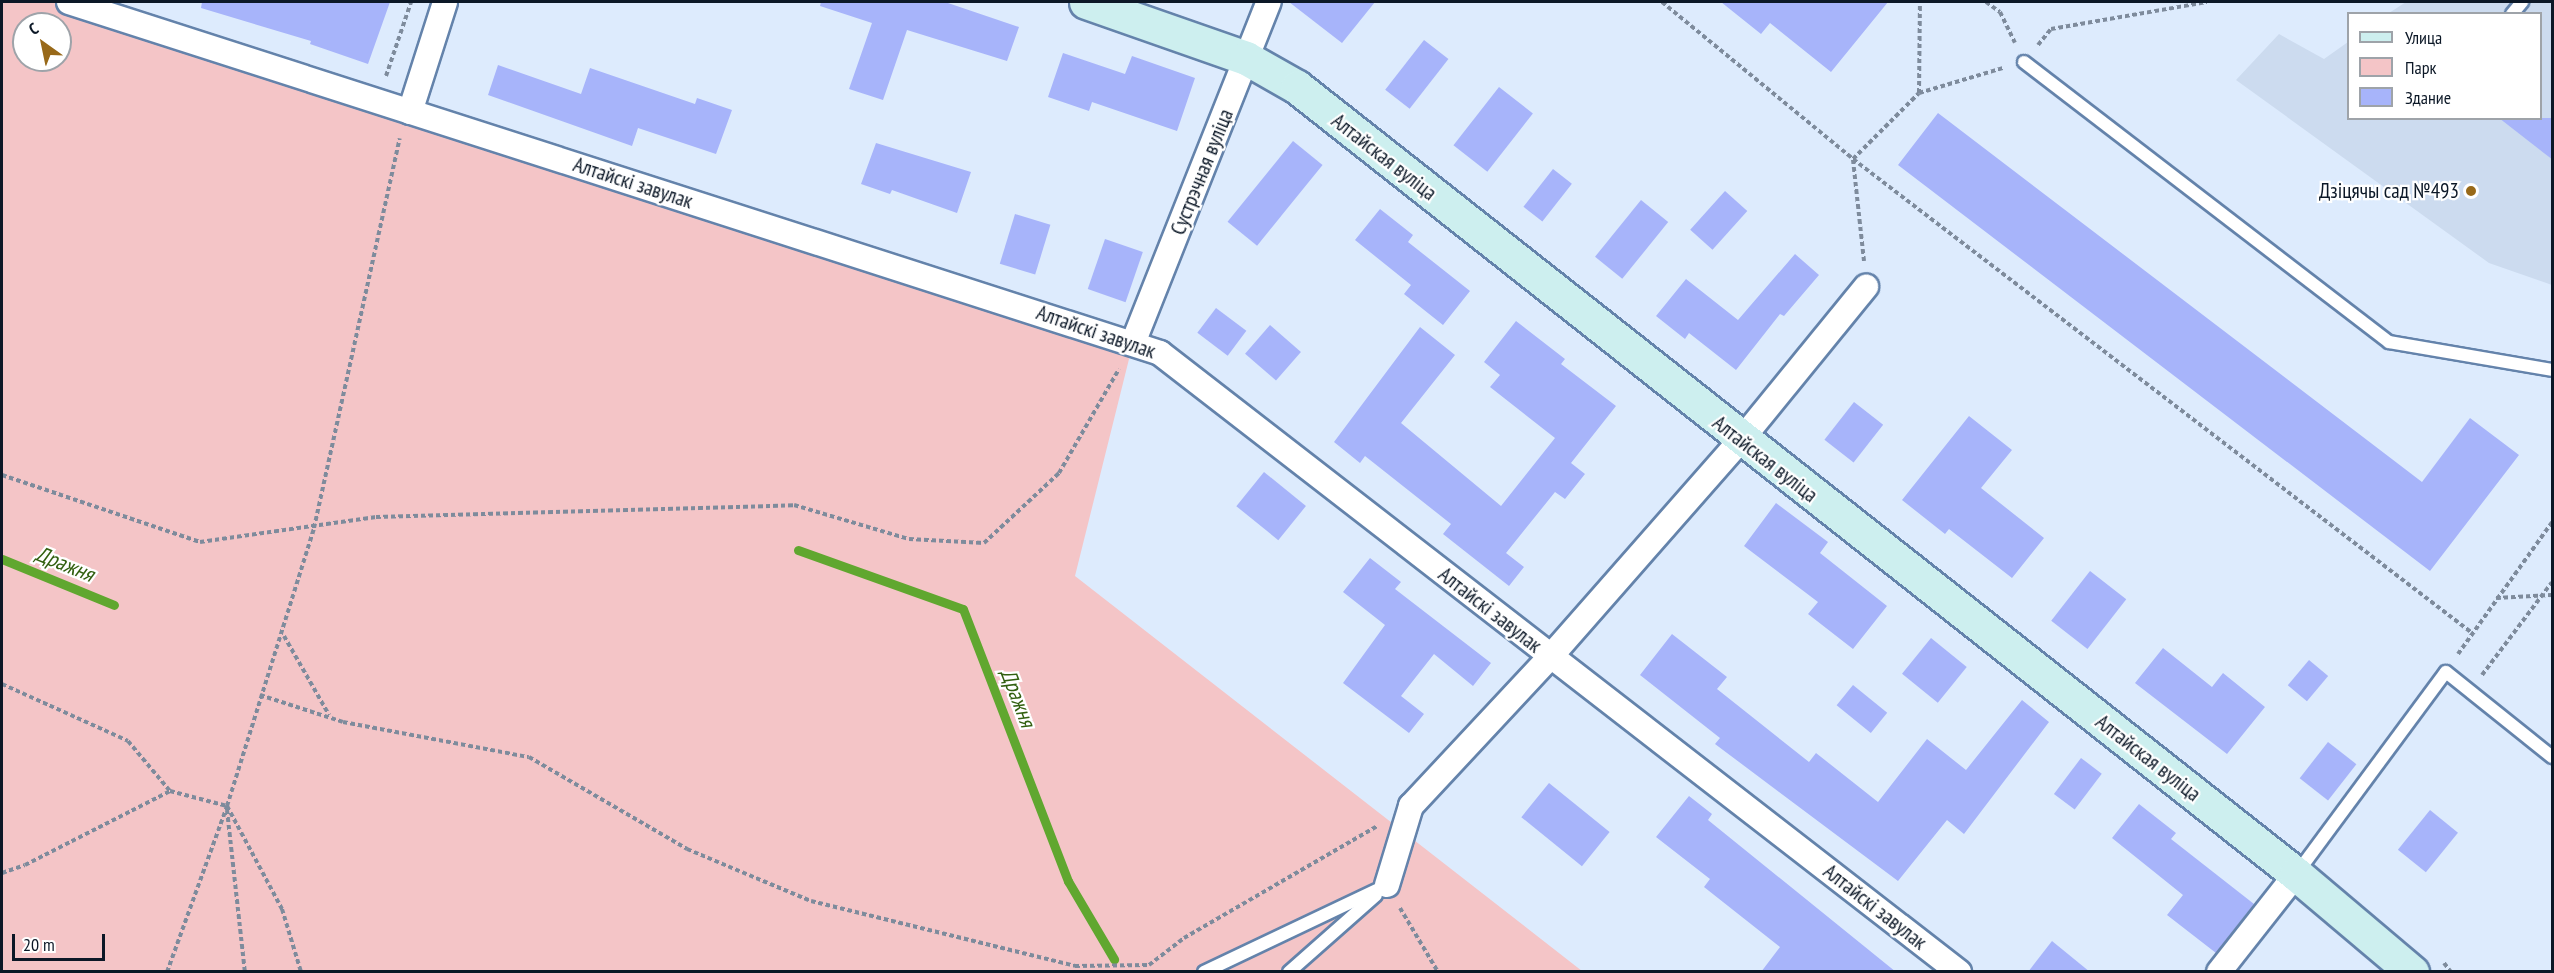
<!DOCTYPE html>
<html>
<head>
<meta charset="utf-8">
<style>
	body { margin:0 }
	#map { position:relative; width:2554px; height:973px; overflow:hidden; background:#ddebfd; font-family:"PT Sans Narrow",sans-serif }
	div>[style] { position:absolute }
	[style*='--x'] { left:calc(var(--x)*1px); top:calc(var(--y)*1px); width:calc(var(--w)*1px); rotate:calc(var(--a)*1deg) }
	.built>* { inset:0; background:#ccdbef }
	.green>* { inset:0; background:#f4c5c7 }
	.stream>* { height:9px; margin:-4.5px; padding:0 4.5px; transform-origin:4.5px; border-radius:4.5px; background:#60a72f }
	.building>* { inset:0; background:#a7b4fa; transform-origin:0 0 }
	.path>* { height:4px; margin-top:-2px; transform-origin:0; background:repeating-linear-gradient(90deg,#7e8b9c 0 4.5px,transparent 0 7.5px) }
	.roads { filter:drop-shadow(2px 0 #6483ab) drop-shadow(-2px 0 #6483ab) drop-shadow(0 2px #6483ab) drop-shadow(0 -2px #6483ab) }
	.service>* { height:12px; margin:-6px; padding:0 6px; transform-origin:6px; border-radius:6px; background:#fff }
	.minor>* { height:24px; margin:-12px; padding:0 12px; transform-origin:12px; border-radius:12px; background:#fff }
	.secondary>* { height:33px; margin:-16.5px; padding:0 16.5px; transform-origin:16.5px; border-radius:16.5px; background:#cdefef }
	.dots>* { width:16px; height:16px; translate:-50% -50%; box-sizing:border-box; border:3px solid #fff; border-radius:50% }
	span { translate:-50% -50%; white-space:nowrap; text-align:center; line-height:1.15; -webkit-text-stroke:4.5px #fff; paint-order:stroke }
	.street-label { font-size:21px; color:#0c1827 }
	.poi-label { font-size:21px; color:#0c1827 }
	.right { translate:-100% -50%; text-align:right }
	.water-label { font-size:22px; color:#326010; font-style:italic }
	.frame { position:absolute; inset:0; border:3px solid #0c1827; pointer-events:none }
	.legend { position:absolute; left:2347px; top:12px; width:195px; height:108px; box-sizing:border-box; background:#fff; border:2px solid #9ea3a9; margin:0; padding:8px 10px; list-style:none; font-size:18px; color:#0c1827 }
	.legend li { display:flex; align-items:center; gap:12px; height:30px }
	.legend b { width:30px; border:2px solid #9ea3a9 }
	.north { position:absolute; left:12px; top:12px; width:60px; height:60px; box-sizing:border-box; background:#fff; border:2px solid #9ea3a9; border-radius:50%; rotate:327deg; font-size:16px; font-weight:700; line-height:24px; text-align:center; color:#0c1827 }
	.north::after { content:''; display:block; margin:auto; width:21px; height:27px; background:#986919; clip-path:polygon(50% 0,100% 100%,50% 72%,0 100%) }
	.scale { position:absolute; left:12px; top:934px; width:93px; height:27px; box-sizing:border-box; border:3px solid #0c1827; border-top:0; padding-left:8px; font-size:18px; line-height:21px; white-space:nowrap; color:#0c1827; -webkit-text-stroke:4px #fff; paint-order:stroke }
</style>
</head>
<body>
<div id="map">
	<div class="built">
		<div style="clip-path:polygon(2406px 2px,2552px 2px,2552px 285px,2489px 263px,2236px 80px,2279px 34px,2324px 59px,2348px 42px,2348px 118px,2540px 118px,2540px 14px,2389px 13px)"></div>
	</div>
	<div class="green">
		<div style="clip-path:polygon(evenodd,2px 2px,86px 2px,1133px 343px,1075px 576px,1582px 971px,2px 972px,2px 2px,24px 24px,60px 24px,60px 60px,24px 60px,24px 24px)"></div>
	</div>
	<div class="stream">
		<div style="--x:798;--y:550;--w:175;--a:19.7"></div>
		<div style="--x:963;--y:609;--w:292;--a:68.9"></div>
		<div style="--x:1068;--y:881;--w:91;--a:59.5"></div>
		<div style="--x:2;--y:559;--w:121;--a:22.3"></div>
	</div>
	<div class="building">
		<div style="clip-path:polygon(202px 2px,390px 2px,368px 64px,310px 44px,311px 41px,201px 8px)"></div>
		<div style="clip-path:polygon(821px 2px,945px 2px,1019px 27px,1007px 61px,907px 30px,883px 100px,849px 89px,872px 23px,820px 6px)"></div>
		<div style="clip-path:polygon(1289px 2px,1375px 2px,1342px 43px)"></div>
		<div style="clip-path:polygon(1721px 2px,1888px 2px,1831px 72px,1770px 23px,1761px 34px)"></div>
		<div style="left:1424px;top:40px;width:31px;height:63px;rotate:38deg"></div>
		<div style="clip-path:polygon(1063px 53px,1125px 74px,1132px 56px,1195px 78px,1177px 131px,1092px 102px,1089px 111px,1048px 97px)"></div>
		<div style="clip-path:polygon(498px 65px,581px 94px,590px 68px,695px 104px,697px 98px,732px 110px,716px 154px,638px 128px,632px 146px,488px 95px)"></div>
		<div style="left:1499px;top:87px;width:43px;height:74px;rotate:38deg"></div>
		<div style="clip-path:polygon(1938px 113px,2422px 482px,2470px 418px,2519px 455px,2430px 571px,1898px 165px)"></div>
		<div style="clip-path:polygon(2499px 118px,2553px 118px,2553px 160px)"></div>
		<div style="left:1293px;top:141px;width:38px;height:104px;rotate:39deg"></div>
		<div style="clip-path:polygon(876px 143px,971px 172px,957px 213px,892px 190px,890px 194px,861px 184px)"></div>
		<div style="left:1553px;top:169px;width:24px;height:48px;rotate:38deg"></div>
		<div style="left:1725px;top:191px;width:30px;height:52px;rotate:42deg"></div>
		<div style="left:1641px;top:200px;width:35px;height:73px;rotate:39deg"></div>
		<div style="clip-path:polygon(1380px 209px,1413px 235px,1408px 242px,1470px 291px,1443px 325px,1404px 294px,1411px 285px,1355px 240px)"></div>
		<div style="left:1015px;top:214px;width:37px;height:52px;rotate:17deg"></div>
		<div style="left:1105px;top:239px;width:40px;height:53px;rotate:19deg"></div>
		<div style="clip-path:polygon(1795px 254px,1819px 275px,1784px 316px,1780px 314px,1736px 370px,1689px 333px,1685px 339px,1656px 316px,1686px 279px,1738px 320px)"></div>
		<div style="left:1216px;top:308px;width:38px;height:31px;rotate:37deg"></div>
		<div style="clip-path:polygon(1516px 321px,1565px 359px,1561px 364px,1616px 406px,1571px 463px,1585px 474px,1565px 499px,1555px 492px,1506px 553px,1524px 567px,1509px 586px,1443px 534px,1451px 524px,1365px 456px,1360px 463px,1334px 442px,1420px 327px,1455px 355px,1401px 423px,1501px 506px,1555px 438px,1490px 387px,1500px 375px,1484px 362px)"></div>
		<div style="left:1270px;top:325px;width:41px;height:38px;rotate:41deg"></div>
		<div style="left:1854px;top:402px;width:37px;height:48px;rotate:38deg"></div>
		<div style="clip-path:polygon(1969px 416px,2012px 450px,1981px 488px,2044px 538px,2012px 578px,1949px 529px,1945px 534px,1902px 500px)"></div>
		<div style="left:1264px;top:472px;width:54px;height:44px;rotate:39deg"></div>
		<div style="clip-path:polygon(1776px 503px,1828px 542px,1820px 553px,1887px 606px,1853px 649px,1808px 614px,1818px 602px,1744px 546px)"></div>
		<div style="clip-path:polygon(1370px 558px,1401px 582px,1395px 589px,1491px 663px,1473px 686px,1434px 654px,1401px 696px,1424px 714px,1409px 733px,1343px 683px,1385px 625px,1343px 592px)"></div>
		<div style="left:2090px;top:571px;width:46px;height:63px;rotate:38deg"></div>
		<div style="clip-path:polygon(1672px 634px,1727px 677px,1717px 689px,1809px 762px,1816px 753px,1878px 802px,1927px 739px,1966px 770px,2022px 700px,2049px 722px,1964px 834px,1947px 820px,1898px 881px,1715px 744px,1720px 738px,1640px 675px)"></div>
		<div style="left:1931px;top:638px;width:46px;height:46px;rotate:39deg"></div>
		<div style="clip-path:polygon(2163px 648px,2212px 687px,2223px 673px,2265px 707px,2227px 754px,2135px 683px)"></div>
		<div style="left:2309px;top:660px;width:25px;height:33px;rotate:40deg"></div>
		<div style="left:1853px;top:685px;width:44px;height:26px;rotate:39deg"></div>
		<div style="left:2328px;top:742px;width:36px;height:46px;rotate:38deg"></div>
		<div style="left:2081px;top:758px;width:26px;height:45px;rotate:37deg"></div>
		<div style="left:1549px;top:783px;width:78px;height:44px;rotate:39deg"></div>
		<div style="clip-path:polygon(1689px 796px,1712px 814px,1708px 820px,1896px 972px,1761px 972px,1780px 947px,1704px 887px,1710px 879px,1656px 837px)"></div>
		<div style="clip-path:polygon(2139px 804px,2176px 833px,2171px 839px,2254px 904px,2216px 953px,2167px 915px,2183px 895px,2112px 838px)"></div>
		<div style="left:2430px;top:810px;width:36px;height:51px;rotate:39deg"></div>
		<div style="clip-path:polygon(2052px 941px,2090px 972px,2028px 972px)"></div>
	</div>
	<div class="path">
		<div style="--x:1662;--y:2;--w:247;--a:39.4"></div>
		<div style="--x:1853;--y:159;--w:780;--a:37.44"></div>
		<div style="--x:1986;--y:2;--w:17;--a:36"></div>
		<div style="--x:2000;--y:12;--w:34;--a:64"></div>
		<div style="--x:2038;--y:45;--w:21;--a:-51"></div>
		<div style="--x:2051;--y:29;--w:158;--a:-9.8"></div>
		<div style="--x:386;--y:76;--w:78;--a:-71.3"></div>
		<div style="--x:1919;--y:93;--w:91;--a:-89.4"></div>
		<div style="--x:1864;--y:261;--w:103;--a:-96.2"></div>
		<div style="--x:1853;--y:159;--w:93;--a:-45"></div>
		<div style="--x:1919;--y:93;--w:88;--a:-16.6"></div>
		<div style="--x:2;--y:475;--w:209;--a:18.7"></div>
		<div style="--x:200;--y:542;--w:178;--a:-8.1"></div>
		<div style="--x:376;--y:517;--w:418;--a:-1.6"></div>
		<div style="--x:794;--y:505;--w:120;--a:16.5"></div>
		<div style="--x:909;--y:539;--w:75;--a:3.1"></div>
		<div style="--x:984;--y:543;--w:103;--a:-43"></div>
		<div style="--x:1059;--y:473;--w:120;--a:-60"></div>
		<div style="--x:2496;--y:598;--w:56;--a:-3.1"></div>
		<div style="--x:284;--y:636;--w:91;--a:60.3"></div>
		<div style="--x:2458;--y:654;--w:162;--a:-54.5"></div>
		<div style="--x:2482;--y:675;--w:116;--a:-53"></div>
		<div style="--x:2;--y:684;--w:138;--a:24.3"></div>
		<div style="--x:128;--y:741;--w:65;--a:50"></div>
		<div style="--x:170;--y:791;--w:59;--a:14.7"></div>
		<div style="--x:227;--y:806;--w:117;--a:61.9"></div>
		<div style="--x:282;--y:909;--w:66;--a:73.2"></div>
		<div style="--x:260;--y:695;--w:87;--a:18"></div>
		<div style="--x:343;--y:722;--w:189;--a:10.7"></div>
		<div style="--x:529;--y:757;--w:183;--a:30.2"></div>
		<div style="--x:687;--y:849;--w:134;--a:22.8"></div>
		<div style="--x:811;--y:901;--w:272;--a:13.8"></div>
		<div style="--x:1075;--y:966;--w:74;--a:-0.8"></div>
		<div style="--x:1149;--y:965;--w:44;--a:-37.6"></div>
		<div style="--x:1184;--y:938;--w:223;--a:-30.1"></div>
		<div style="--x:227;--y:810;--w:163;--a:83.7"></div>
		<div style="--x:2;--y:873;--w:24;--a:-19"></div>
		<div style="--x:25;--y:865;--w:163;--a:-27"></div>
		<div style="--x:1400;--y:908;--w:74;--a:59.3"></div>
		<div style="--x:2444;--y:963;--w:11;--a:52"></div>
		<div style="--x:167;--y:972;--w:177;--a:-70.1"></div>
		<div style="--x:227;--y:806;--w:291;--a:-72.6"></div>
		<div style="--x:314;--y:528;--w:399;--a:-77.6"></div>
	</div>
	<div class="roads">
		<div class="service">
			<div style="--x:2512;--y:14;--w:16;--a:-50"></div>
			<div style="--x:2024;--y:62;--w:460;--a:37.5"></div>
			<div style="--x:2389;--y:342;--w:165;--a:9.7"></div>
			<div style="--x:2297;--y:873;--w:250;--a:-53.5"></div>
			<div style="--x:2446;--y:672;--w:136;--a:38.7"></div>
			<div style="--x:1204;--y:972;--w:203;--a:-25.4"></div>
			<div style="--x:1289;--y:972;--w:116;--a:-41.5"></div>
		</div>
		<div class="minor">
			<div style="--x:69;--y:2;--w:1146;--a:17.83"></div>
			<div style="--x:1160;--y:353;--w:1011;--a:37.77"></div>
			<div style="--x:410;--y:112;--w:115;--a:-72.3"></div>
			<div style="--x:1133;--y:343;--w:367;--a:-68.3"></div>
			<div style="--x:1387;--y:885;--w:83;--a:-73.1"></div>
			<div style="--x:1411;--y:806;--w:205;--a:-47"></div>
			<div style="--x:1551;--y:656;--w:288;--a:-48.7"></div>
			<div style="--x:1741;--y:440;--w:198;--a:-50.8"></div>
			<div style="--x:2219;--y:972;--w:125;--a:-51.8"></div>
		</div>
		<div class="secondary">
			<div style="--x:1086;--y:2;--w:170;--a:19.3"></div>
			<div style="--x:1246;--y:58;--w:59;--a:29.6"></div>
			<div style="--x:1297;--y:87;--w:1272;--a:38.23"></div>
			<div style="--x:2296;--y:874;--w:152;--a:40.2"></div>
		</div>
	</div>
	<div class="dots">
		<div style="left:2471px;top:191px;background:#986919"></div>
	</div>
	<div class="street-label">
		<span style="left:1384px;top:157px;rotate:38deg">Алтайская вуліца</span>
		<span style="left:1202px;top:172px;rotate:-68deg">Сустрэчная вуліца</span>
		<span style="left:633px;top:183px;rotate:18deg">Алтайскі завулак</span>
		<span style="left:1096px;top:332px;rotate:19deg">Алтайскі завулак</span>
		<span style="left:1765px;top:459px;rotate:38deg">Алтайская вуліца</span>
		<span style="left:1490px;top:610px;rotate:38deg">Алтайскі завулак</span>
		<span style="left:2148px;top:758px;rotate:38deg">Алтайская вуліца</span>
		<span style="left:1875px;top:907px;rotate:38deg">Алтайскі завулак</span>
	</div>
	<div class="poi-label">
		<span class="right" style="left:2459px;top:191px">Дзіцячы сад №493</span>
	</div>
	<div class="water-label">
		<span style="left:65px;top:564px;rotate:22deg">Дражня</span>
		<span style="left:1018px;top:698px;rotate:69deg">Дражня</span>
	</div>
	<div class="frame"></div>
	<ul class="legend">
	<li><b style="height:8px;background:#cdefef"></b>Улица</li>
	<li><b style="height:16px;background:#f4c5c7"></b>Парк</li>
	<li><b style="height:16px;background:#a7b4fa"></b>Здание</li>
	</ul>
	<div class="north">С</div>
	<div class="scale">20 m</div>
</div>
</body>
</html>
